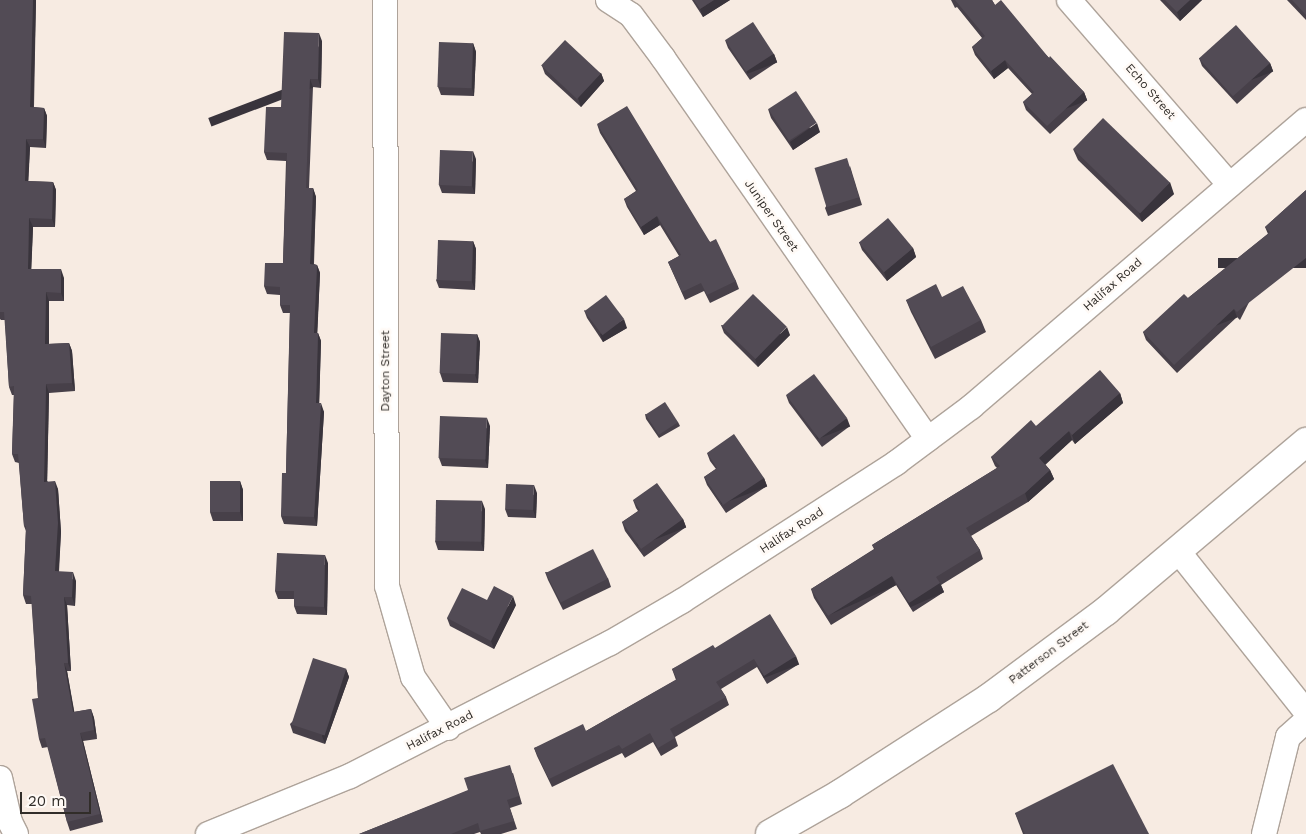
<!DOCTYPE html>
<html>
<head>
<meta charset="utf-8">
<style>
	body { margin:0 }
	#map { position:relative; width:1306px; height:834px; overflow:hidden; background:#f7ebe2; font-family:"Work Sans",sans-serif }
	div>[style] { position:absolute }
	[style*='--x'] { left:calc(var(--x)*1px); top:calc(var(--y)*1px); width:calc(var(--w)*1px); rotate:calc(var(--a)*1deg) }
	.roads { filter:drop-shadow(1px 0 #aea39a) drop-shadow(-1px 0 #aea39a) drop-shadow(0 1px #aea39a) drop-shadow(0 -1px #aea39a) }
	.minor>* { height:24px; margin:-12px; padding:0 12px; transform-origin:12px; border-radius:12px; background:#fff }
	.secondary>* { height:28px; margin:-14px; padding:0 14px; transform-origin:14px; border-radius:14px; background:#fff }
	.wall>* { inset:0; background:#474049 }
	.shaded-wall>* { inset:0; background:#39343c; transform-origin:0 0 }
	.building>* { inset:0; background:#524b55; transform-origin:0 0 }
	span { translate:-50% -50%; white-space:nowrap; text-align:center; line-height:1.15; -webkit-text-stroke:5px #fffaf6; paint-order:stroke }
	.street-label { font-size:12px; color:#312d29 }
	.scale { position:absolute; left:20px; top:792px; width:71px; height:22px; box-sizing:border-box; border:2px solid #312d29; border-top:0; padding-left:6px; font-size:15px; line-height:18px; white-space:nowrap; color:#312d29; -webkit-text-stroke:4px #fffaf6; paint-order:stroke }
</style>
</head>
<body>
<div id="map">
	<div class="roads">
		<div class="minor">
			<div style="--x:385;--y:0;--w:586;--a:89.8"></div>
			<div style="--x:387;--y:586;--w:95;--a:74.1"></div>
			<div style="--x:413;--y:677;--w:62;--a:55.5"></div>
			<div style="--x:608;--y:0;--w:27;--a:33"></div>
			<div style="--x:631;--y:15;--w:54;--a:53.3"></div>
			<div style="--x:663;--y:58;--w:464;--a:55.2"></div>
			<div style="--x:1069;--y:0;--w:245;--a:49"></div>
			<div style="--x:1178;--y:551;--w:206;--a:51.5"></div>
			<div style="--x:0;--y:778;--w:45;--a:77.2"></div>
			<div style="--x:10;--y:822;--w:13;--a:63"></div>
			<div style="--x:208;--y:834;--w:153;--a:-22.2"></div>
			<div style="--x:350;--y:776;--w:292;--a:-27.1"></div>
			<div style="--x:610;--y:643;--w:83;--a:-30.3"></div>
			<div style="--x:682;--y:601;--w:255;--a:-32.8"></div>
			<div style="--x:896;--y:463;--w:94;--a:-36.7"></div>
			<div style="--x:971;--y:407;--w:441;--a:-40.6"></div>
			<div style="--x:1264;--y:834;--w:100;--a:-76.1"></div>
			<div style="--x:1288;--y:737;--w:24;--a:-42"></div>
		</div>
		<div class="secondary">
			<div style="--x:770;--y:834;--w:81;--a:-29.7"></div>
			<div style="--x:840;--y:794;--w:177;--a:-32.8"></div>
			<div style="--x:989;--y:698;--w:146;--a:-36.6"></div>
			<div style="--x:1106;--y:611;--w:262;--a:-40.2"></div>
		</div>
	</div>
	<div class="wall">
		<div style="clip-path:polygon(0 0,36px 0,34px 107px,44px 108px,47px 116px,46px 148px,30px 147px,28px 181px,53px 182px,56px 190px,55px 227px,33px 227px,31px 269px,64px 278px,64px 301px,49px 301px,49px 344px,69px 343px,72px 351px,75px 391px,49px 393px,47px 481px,58px 489px,61px 532px,59px 572px,76px 581px,75px 606px,67px 605px,71px 671px,67px 671px,74px 712px,91px 709px,94px 718px,97px 739px,83px 741px,103px 822px,70px 831px,67px 822px,48px 747px,42px 748px,39px 739px,38px 698px,32px 604px,26px 604px,23px 595px,26px 531px,24px 526px,19px 463px,15px 462px,12px 454px,14px 395px,12px 395px,9px 387px,5px 320px,1px 320px,0 319px)"></div>
		<div style="clip-path:polygon(692px 0,730px 0,703px 17px)"></div>
		<div style="clip-path:polygon(951px 0,992px 0,995px 5px,1084px 92px,1087px 100px,1050px 134px,1026px 110px,1023px 102px,1032px 94px,1008px 68px,994px 79px,975px 55px,972px 47px,982px 38px,957px 7px,955px 8px)"></div>
		<div style="clip-path:polygon(1160px 0,1202px 0,1180px 21px)"></div>
		<div style="clip-path:polygon(1287px 0,1306px 0,1306px 20px)"></div>
		<div style="clip-path:polygon(725px 40px,774px 54px,777px 62px,750px 80px,728px 48px)"></div>
		<div style="clip-path:polygon(322px 41px,321px 88px,313px 87px,309px 188px,313px 188px,316px 197px,314px 264px,317px 265px,320px 273px,317px 333px,318px 333px,321px 341px,319px 403px,324px 412px,317px 526px,284px 524px,281px 516px,286px 473px,290px 313px,283px 313px,280px 305px,280px 295px,267px 294px,264px 286px,283px 263px,286px 161px,267px 160px,264px 152px,281px 107px)"></div>
		<div style="clip-path:polygon(473px 43px,476px 52px,474px 96px,441px 95px,438px 87px)"></div>
		<div style="clip-path:polygon(1199px 58px,1270px 63px,1273px 71px,1237px 104px,1202px 66px)"></div>
		<div style="clip-path:polygon(542px 66px,601px 73px,604px 81px,581px 107px,545px 74px)"></div>
		<div style="clip-path:polygon(768px 109px,820px 132px,793px 150px,771px 118px)"></div>
		<div style="clip-path:polygon(597px 124px,710px 242px,736px 281px,739px 289px,710px 303px,704px 291px,685px 300px,668px 262px,679px 256px,660px 225px,644px 235px,627px 207px,624px 199px,636px 191px,600px 133px)"></div>
		<div style="clip-path:polygon(1073px 149px,1174px 194px,1142px 222px,1078px 160px)"></div>
		<div style="clip-path:polygon(476px 159px,475px 194px,442px 193px,439px 185px)"></div>
		<div style="clip-path:polygon(850px 166px,862px 205px,828px 216px,825px 208px)"></div>
		<div style="clip-path:polygon(1306px 190px,1240px 320px,1237px 317px,1177px 373px,1146px 340px,1143px 332px,1188px 298px,1268px 234px,1265px 227px)"></div>
		<div style="clip-path:polygon(473px 241px,476px 249px,475px 290px,439px 288px,436px 280px)"></div>
		<div style="clip-path:polygon(859px 242px,913px 248px,916px 257px,887px 281px,862px 250px)"></div>
		<div style="clip-path:polygon(942px 297px,981px 320px,986px 332px,935px 359px,911px 312px,906px 300px)"></div>
		<div style="clip-path:polygon(584px 310px,627px 328px,603px 342px,587px 318px)"></div>
		<div style="clip-path:polygon(721px 325px,790px 335px,758px 367px,724px 333px)"></div>
		<div style="clip-path:polygon(477px 334px,480px 342px,478px 383px,443px 382px,440px 373px)"></div>
		<div style="clip-path:polygon(1120px 393px,1123px 403px,1075px 444px,1072px 440px,1045px 464px,1050px 470px,1054px 479px,1028px 502px,971px 536px,980px 550px,983px 559px,941px 585px,944px 592px,913px 612px,896px 585px,831px 625px,814px 598px,811px 589px,874px 549px,872px 545px,997px 468px,995px 466px,991px 457px,1036px 426px)"></div>
		<div style="clip-path:polygon(786px 395px,850px 426px,822px 447px,789px 403px)"></div>
		<div style="clip-path:polygon(645px 414px,678px 422px,680px 426px,659px 438px,646px 419px)"></div>
		<div style="clip-path:polygon(490px 426px,488px 468px,442px 466px,439px 458px)"></div>
		<div style="clip-path:polygon(707px 453px,764px 478px,767px 486px,726px 513px,707px 485px,704px 477px,716px 469px,710px 461px)"></div>
		<div style="clip-path:polygon(240px 481px,243px 490px,243px 521px,213px 521px,210px 512px)"></div>
		<div style="clip-path:polygon(537px 493px,536px 518px,508px 517px,505px 509px)"></div>
		<div style="clip-path:polygon(633px 500px,683px 519px,686px 527px,644px 557px,625px 531px,622px 522px,638px 511px,636px 508px)"></div>
		<div style="clip-path:polygon(485px 509px,484px 551px,438px 550px,435px 541px)"></div>
		<div style="clip-path:polygon(328px 563px,327px 615px,297px 614px,294px 606px,294px 599px,278px 599px,275px 591px)"></div>
		<div style="clip-path:polygon(545px 572px,608px 578px,611px 587px,563px 610px,548px 580px)"></div>
		<div style="clip-path:polygon(516px 605px,494px 649px,450px 626px,447px 618px)"></div>
		<div style="clip-path:polygon(715px 648px,799px 664px,767px 684px,757px 667px,721px 689px,726px 697px,729px 705px,675px 737px,678px 746px,661px 756px,653px 742px,625px 758px,622px 753px,552px 787px,537px 756px,534px 748px,586px 731px,676px 680px,672px 669px)"></div>
		<div style="clip-path:polygon(346px 669px,349px 677px,325px 744px,293px 733px,290px 724px)"></div>
		<div style="clip-path:polygon(513px 773px,522px 804px,510px 808px,517px 829px,501px 834px,481px 834px,480px 832px,474px 834px,359px 834px)"></div>
		<div style="clip-path:polygon(1015px 813px,1149px 834px,1023px 834px)"></div>
	</div>
	<div class="shaded-wall">
		<div style="clip-path:polygon(33px 0,36px 0,33px 116px,30px 107px)"></div>
		<div style="clip-path:polygon(714px 0,730px 0,703px 17px,700px 9px)"></div>
		<div style="clip-path:polygon(1190px 0,1202px 0,1180px 21px,1177px 12px)"></div>
		<div style="clip-path:polygon(319px 33px,322px 41px,321px 88px,318px 79px)"></div>
		<div style="clip-path:polygon(473px 43px,476px 52px,474px 96px,472px 88px)"></div>
		<div style="left:774px;top:54px;width:9px;height:32px;rotate:69deg"></div>
		<div style="clip-path:polygon(1005px 60px,1008px 68px,994px 79px,991px 71px)"></div>
		<div style="left:1270px;top:63px;width:9px;height:49px;rotate:69deg"></div>
		<div style="clip-path:polygon(601px 73px,604px 81px,581px 107px,578px 98px)"></div>
		<div style="left:310px;top:79px;width:9px;height:109px;rotate:69deg"></div>
		<div style="left:1084px;top:92px;width:9px;height:50px;rotate:69deg"></div>
		<div style="clip-path:polygon(44px 108px,47px 116px,46px 148px,43px 139px)"></div>
		<div style="clip-path:polygon(817px 123px,820px 132px,793px 150px,790px 142px)"></div>
		<div style="clip-path:polygon(26px 139px,30px 147px,28px 189px,25px 181px)"></div>
		<div style="clip-path:polygon(473px 151px,476px 159px,475px 194px,472px 186px)"></div>
		<div style="clip-path:polygon(53px 182px,56px 190px,55px 227px,52px 219px)"></div>
		<div style="clip-path:polygon(1170px 182px,1174px 194px,1142px 222px,1138px 210px)"></div>
		<div style="clip-path:polygon(313px 188px,316px 197px,313px 273px,310px 264px)"></div>
		<div style="clip-path:polygon(657px 216px,660px 225px,644px 235px,641px 227px)"></div>
		<div style="clip-path:polygon(29px 218px,33px 227px,31px 278px,28px 269px)"></div>
		<div style="clip-path:polygon(473px 241px,476px 249px,475px 290px,472px 282px)"></div>
		<div style="clip-path:polygon(913px 248px,916px 257px,887px 281px,884px 272px)"></div>
		<div style="left:1306px;top:258px;width:10px;height:88px;rotate:90deg"></div>
		<div style="clip-path:polygon(317px 265px,320px 273px,317px 341px,314px 333px)"></div>
		<div style="clip-path:polygon(61px 269px,64px 278px,64px 301px,61px 293px)"></div>
		<div style="clip-path:polygon(46px 292px,49px 301px,49px 353px,45px 344px)"></div>
		<div style="left:1234px;top:309px;width:9px;height:82px;rotate:69deg"></div>
		<div style="clip-path:polygon(624px 319px,627px 328px,603px 342px,600px 334px)"></div>
		<div style="clip-path:polygon(787px 327px,790px 335px,758px 367px,755px 359px)"></div>
		<div style="clip-path:polygon(318px 333px,321px 341px,319px 411px,316px 403px)"></div>
		<div style="clip-path:polygon(477px 334px,480px 342px,478px 383px,475px 375px)"></div>
		<div style="clip-path:polygon(69px 343px,72px 351px,75px 391px,72px 383px)"></div>
		<div style="clip-path:polygon(46px 384px,49px 393px,47px 490px,44px 482px)"></div>
		<div style="clip-path:polygon(1120px 393px,1123px 403px,1075px 444px,1072px 435px)"></div>
		<div style="clip-path:polygon(321px 403px,324px 412px,317px 526px,314px 517px)"></div>
		<div style="clip-path:polygon(487px 418px,490px 426px,488px 468px,485px 460px)"></div>
		<div style="left:847px;top:418px;width:9px;height:35px;rotate:69deg"></div>
		<div style="clip-path:polygon(1069px 431px,1072px 440px,1043px 467px,1039px 458px)"></div>
		<div style="clip-path:polygon(1050px 470px,1054px 479px,1028px 502px,1025px 493px)"></div>
		<div style="left:764px;top:478px;width:9px;height:49px;rotate:69deg"></div>
		<div style="clip-path:polygon(55px 481px,58px 489px,61px 532px,58px 580px,55px 571px)"></div>
		<div style="clip-path:polygon(240px 481px,243px 490px,243px 521px,240px 512px)"></div>
		<div style="clip-path:polygon(534px 485px,537px 493px,536px 518px,533px 510px)"></div>
		<div style="clip-path:polygon(482px 501px,485px 509px,484px 551px,481px 543px)"></div>
		<div style="left:683px;top:519px;width:9px;height:52px;rotate:69deg"></div>
		<div style="clip-path:polygon(325px 555px,328px 563px,327px 615px,324px 607px)"></div>
		<div style="clip-path:polygon(73px 572px,76px 581px,75px 606px,72px 597px)"></div>
		<div style="left:892px;top:576px;width:10px;height:75px;rotate:66deg"></div>
		<div style="left:940px;top:583px;width:10px;height:37px;rotate:66deg"></div>
		<div style="clip-path:polygon(513px 596px,516px 605px,494px 649px,491px 641px)"></div>
		<div style="clip-path:polygon(64px 597px,67px 605px,71px 671px,68px 663px)"></div>
		<div style="left:796px;top:656px;width:9px;height:38px;rotate:69deg"></div>
		<div style="clip-path:polygon(64px 663px,67px 671px,76px 721px,73px 712px)"></div>
		<div style="clip-path:polygon(346px 669px,349px 677px,325px 744px,322px 736px)"></div>
		<div style="clip-path:polygon(91px 709px,94px 718px,97px 739px,94px 730px)"></div>
		<div style="clip-path:polygon(80px 733px,83px 741px,103px 822px,100px 814px)"></div>
	</div>
	<div class="building">
		<div style="clip-path:polygon(0 0,33px 0,30px 107px,44px 108px,43px 139px,26px 139px,25px 181px,53px 182px,52px 219px,29px 218px,28px 269px,61px 269px,61px 293px,46px 292px,45px 344px,69px 343px,72px 383px,46px 384px,44px 482px,55px 481px,58px 523px,55px 571px,73px 572px,72px 597px,64px 597px,68px 663px,64px 663px,73px 712px,91px 709px,94px 730px,80px 733px,100px 814px,67px 822px,45px 738px,39px 739px,32px 699px,38px 698px,31px 596px,23px 595px,26px 526px,24px 526px,18px 454px,12px 454px,14px 386px,9px 387px,4px 312px,0 312px)"></div>
		<div style="clip-path:polygon(694px 0,714px 0,700px 9px)"></div>
		<div style="clip-path:polygon(955px 0,992px 0,995px 5px,1001px 0,1049px 58px,1050px 56px,1084px 92px,1047px 126px,1023px 102px,1034px 92px,1005px 60px,991px 71px,972px 47px,985px 36px)"></div>
		<div style="clip-path:polygon(1165px 0,1190px 0,1177px 12px)"></div>
		<div style="clip-path:polygon(1292px 0,1306px 0,1306px 15px)"></div>
		<div style="left:753px;top:22px;width:38px;height:33px;rotate:57deg"></div>
		<div style="left:1236px;top:25px;width:51px;height:50px;rotate:48deg"></div>
		<div style="clip-path:polygon(284px 32px,319px 33px,318px 79px,310px 79px,306px 188px,313px 188px,310px 264px,317px 265px,314px 333px,318px 333px,316px 403px,321px 403px,314px 517px,281px 516px,282px 473px,286px 473px,290px 305px,280px 305px,280px 287px,264px 286px,265px 263px,283px 263px,287px 153px,264px 152px,266px 107px,281px 107px)"></div>
		<div style="left:565px;top:40px;width:49px;height:35px;rotate:43deg"></div>
		<div style="left:439px;top:42px;width:34px;height:45px;rotate:2deg"></div>
		<div style="left:796px;top:91px;width:38px;height:33px;rotate:57deg"></div>
		<div style="clip-path:polygon(627px 106px,710px 242px,716px 239px,736px 281px,707px 295px,701px 283px,682px 292px,668px 262px,681px 255px,657px 216px,641px 227px,624px 199px,638px 190px,597px 124px)"></div>
		<div style="left:1103px;top:118px;width:93px;height:43px;rotate:44deg"></div>
		<div style="left:440px;top:150px;width:33px;height:35px;rotate:2deg"></div>
		<div style="left:847px;top:158px;width:41px;height:34px;rotate:73deg"></div>
		<div style="clip-path:polygon(1306px 190px,1306px 258px,1237px 312px,1234px 309px,1174px 365px,1143px 332px,1184px 294px,1188px 298px,1270px 232px,1265px 227px)"></div>
		<div style="left:888px;top:218px;width:39px;height:38px;rotate:50deg"></div>
		<div style="left:438px;top:240px;width:35px;height:40px;rotate:2deg"></div>
		<div style="clip-path:polygon(936px 284px,942px 297px,963px 286px,981px 320px,931px 347px,906px 300px)"></div>
		<div style="left:753px;top:294px;width:47px;height:45px;rotate:44deg"></div>
		<div style="left:606px;top:295px;width:30px;height:27px;rotate:53deg"></div>
		<div style="left:441px;top:333px;width:36px;height:40px;rotate:2deg"></div>
		<div style="clip-path:polygon(1100px 370px,1120px 393px,1072px 435px,1069px 431px,1039px 458px,1050px 470px,1025px 493px,966px 528px,980px 550px,936px 577px,940px 583px,909px 603px,892px 576px,828px 616px,811px 589px,875px 549px,872px 545px,1000px 466px,991px 457px,1031px 420px,1036px 426px)"></div>
		<div style="left:814px;top:374px;width:55px;height:35px;rotate:53deg"></div>
		<div style="left:665px;top:402px;width:24px;height:23px;rotate:57deg"></div>
		<div style="left:440px;top:416px;width:47px;height:42px;rotate:2deg"></div>
		<div style="clip-path:polygon(734px 434px,764px 478px,723px 505px,704px 477px,717px 468px,707px 453px)"></div>
		<div style="left:210px;top:481px;width:30px;height:31px"></div>
		<div style="clip-path:polygon(657px 483px,683px 519px,641px 549px,622px 522px,640px 510px,633px 500px)"></div>
		<div style="left:506px;top:484px;width:28px;height:25px;rotate:2deg"></div>
		<div style="left:436px;top:500px;width:46px;height:41px;rotate:1deg"></div>
		<div style="left:593px;top:549px;width:33px;height:53px;rotate:63deg"></div>
		<div style="clip-path:polygon(277px 553px,325px 555px,324px 607px,294px 606px,294px 591px,275px 591px)"></div>
		<div style="clip-path:polygon(494px 586px,513px 596px,491px 641px,447px 618px,462px 588px,487px 600px)"></div>
		<div style="clip-path:polygon(770px 614px,796px 656px,764px 676px,754px 659px,716px 682px,726px 697px,670px 729px,675px 738px,658px 748px,650px 733px,622px 749px,619px 745px,549px 779px,534px 748px,583px 724px,586px 731px,677px 679px,672px 669px,713px 645px,715px 648px)"></div>
		<div style="left:313px;top:658px;width:35px;height:70px;rotate:18deg"></div>
		<div style="clip-path:polygon(1113px 764px,1149px 834px,1025px 834px,1015px 813px)"></div>
		<div style="clip-path:polygon(510px 765px,519px 796px,507px 800px,514px 821px,480px 831px,478px 823px,451px 834px,359px 834px,468px 790px,464px 778px)"></div>
	</div>
	<div class="street-label">
		<span style="left:1150px;top:92px;rotate:49deg">Echo Street</span>
		<span style="left:771px;top:216px;rotate:55deg">Juniper Street</span>
		<span style="left:1113px;top:285px;rotate:-41deg">Halifax Road</span>
		<span style="left:386px;top:371px;rotate:-90deg">Dayton Street</span>
		<span style="left:792px;top:531px;rotate:-33deg">Halifax Road</span>
		<span style="left:1049px;top:653px;rotate:-37deg">Patterson Street</span>
		<span style="left:440px;top:731px;rotate:-27deg">Halifax Road</span>
	</div>
	<div class="scale">20 m</div>
</div>
</body>
</html>
